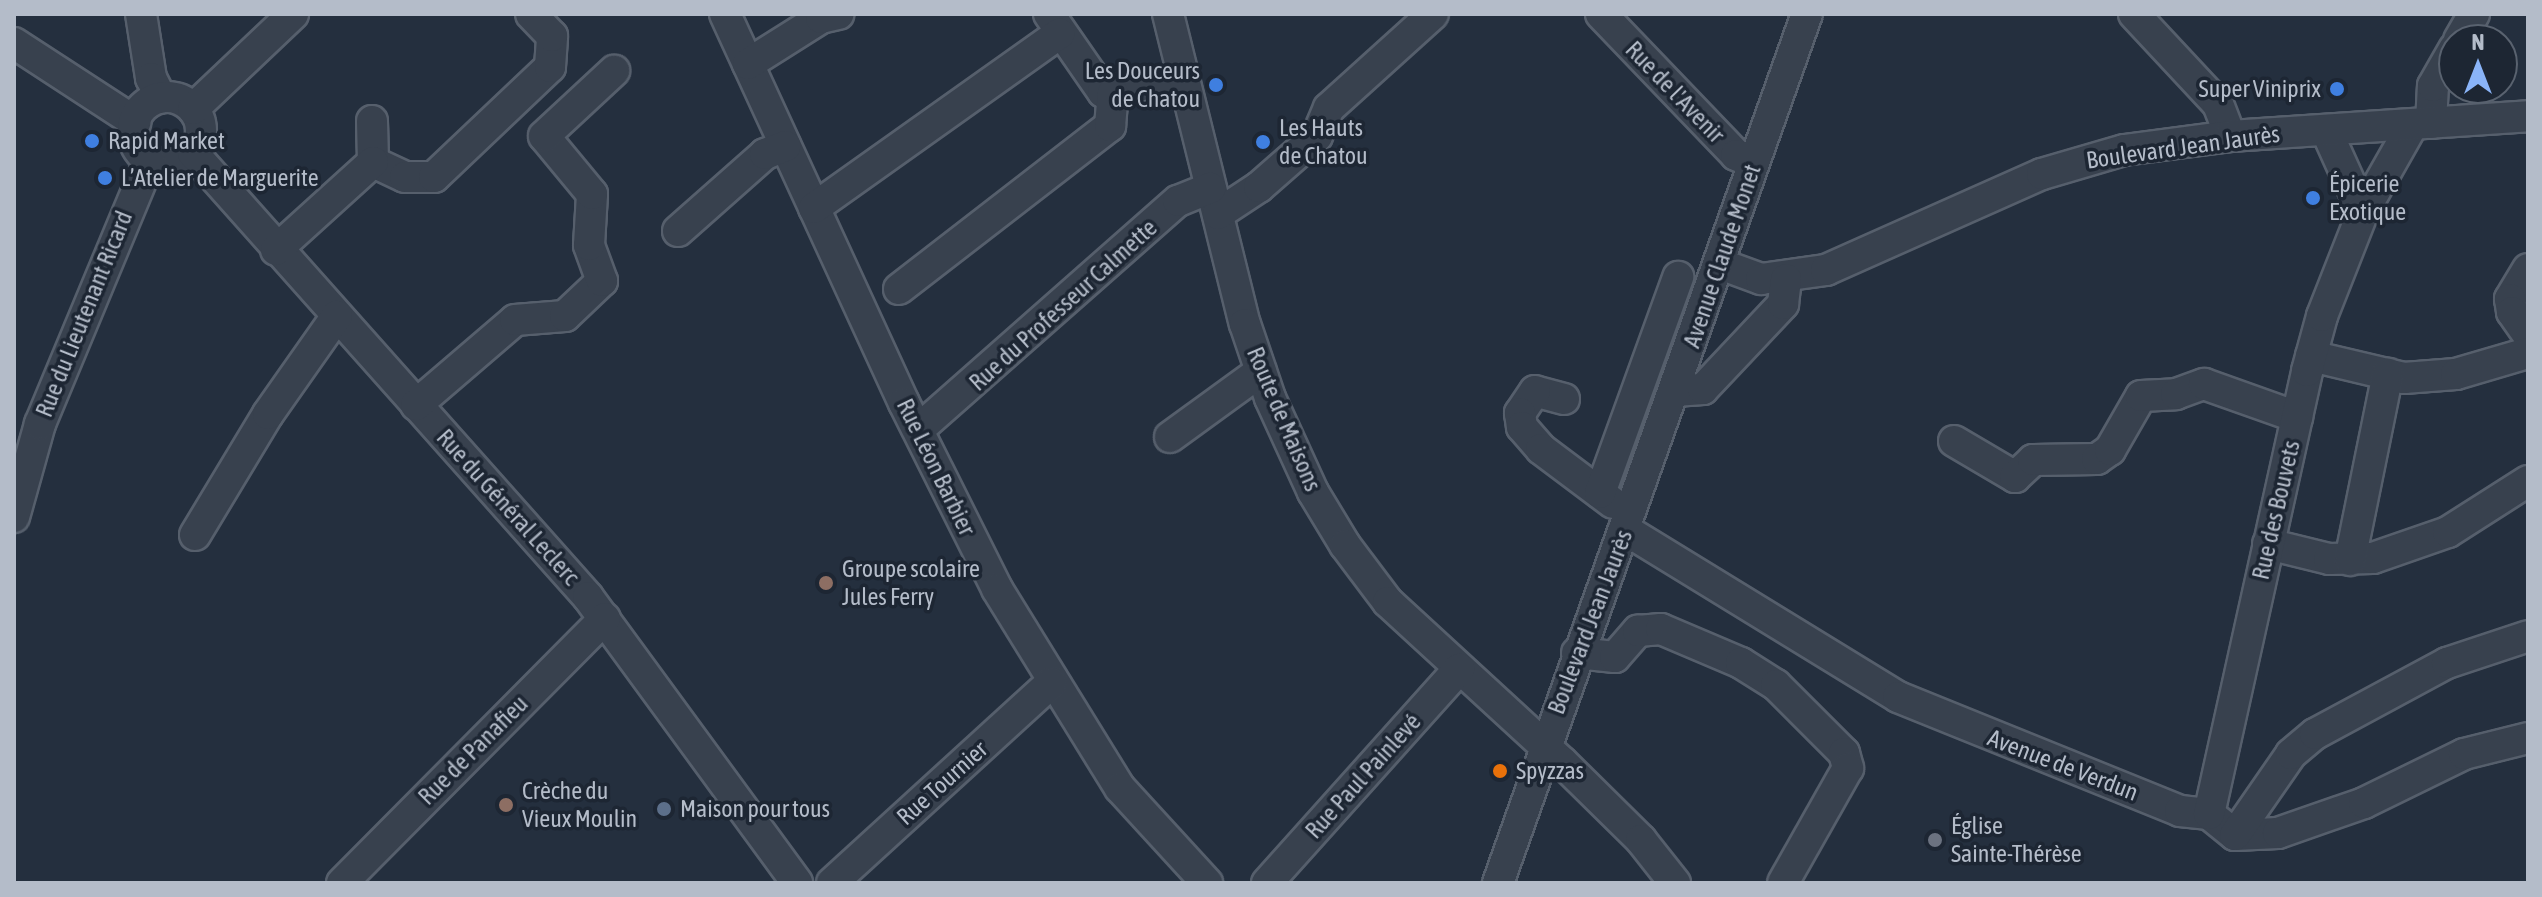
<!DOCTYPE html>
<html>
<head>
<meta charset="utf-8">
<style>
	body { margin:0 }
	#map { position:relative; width:2542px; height:897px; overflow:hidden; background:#242f3e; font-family:"Asap Condensed",sans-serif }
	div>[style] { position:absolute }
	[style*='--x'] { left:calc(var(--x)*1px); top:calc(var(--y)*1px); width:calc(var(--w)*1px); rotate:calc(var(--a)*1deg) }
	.roads { filter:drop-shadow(2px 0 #565f6c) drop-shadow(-2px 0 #565f6c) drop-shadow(0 2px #565f6c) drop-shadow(0 -2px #565f6c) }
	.minor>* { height:30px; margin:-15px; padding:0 15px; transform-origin:15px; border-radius:15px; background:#38414e }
	.minor>.ring { margin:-15px; padding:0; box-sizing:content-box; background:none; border:30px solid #38414e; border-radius:50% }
	.dots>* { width:22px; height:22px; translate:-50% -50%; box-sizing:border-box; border:4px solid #1d2633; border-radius:50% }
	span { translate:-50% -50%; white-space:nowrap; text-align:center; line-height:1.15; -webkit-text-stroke:7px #1d2633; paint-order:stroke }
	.poi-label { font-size:24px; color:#b4bcc9 }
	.right { translate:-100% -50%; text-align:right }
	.left { translate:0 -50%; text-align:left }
	.street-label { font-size:24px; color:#b4bcc9 }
	.frame { position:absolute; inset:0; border:16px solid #b4bcc9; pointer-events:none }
	.north { position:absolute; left:2438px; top:24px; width:80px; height:80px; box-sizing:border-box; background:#1d2633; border:2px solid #59626f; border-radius:50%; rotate:0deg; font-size:22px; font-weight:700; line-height:32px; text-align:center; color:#b4bcc9 }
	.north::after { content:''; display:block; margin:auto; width:28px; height:36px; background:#8ab4f8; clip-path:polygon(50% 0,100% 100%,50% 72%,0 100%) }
</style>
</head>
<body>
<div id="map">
	<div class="roads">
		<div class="minor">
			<div style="--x:141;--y:14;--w:65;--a:81.1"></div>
			<div style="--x:151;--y:78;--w:22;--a:63"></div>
			<div style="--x:725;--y:14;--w:428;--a:65.3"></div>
			<div style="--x:904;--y:403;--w:208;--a:63.4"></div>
			<div style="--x:997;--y:589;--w:234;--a:58.3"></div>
			<div style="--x:1120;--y:788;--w:129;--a:47.5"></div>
			<div style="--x:1049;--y:14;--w:95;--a:55.3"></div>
			<div style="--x:1103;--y:92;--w:81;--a:-9.9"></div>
			<div style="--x:1168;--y:14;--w:319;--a:76.1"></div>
			<div style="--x:1245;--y:324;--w:78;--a:71.3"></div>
			<div style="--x:1270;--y:398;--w:103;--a:65.4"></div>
			<div style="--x:1313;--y:492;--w:62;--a:58.9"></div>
			<div style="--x:1345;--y:545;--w:71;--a:53"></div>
			<div style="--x:1388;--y:602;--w:236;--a:42.6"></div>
			<div style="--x:1562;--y:762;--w:111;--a:44.6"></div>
			<div style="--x:1641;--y:840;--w:55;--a:51.7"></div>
			<div style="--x:1601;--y:14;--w:195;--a:46.2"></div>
			<div style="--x:1736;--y:155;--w:19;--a:25"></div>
			<div style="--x:2134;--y:14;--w:123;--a:47"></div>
			<div style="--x:2218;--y:104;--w:34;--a:69"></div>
			<div style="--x:2459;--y:40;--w:30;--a:-60"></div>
			<div style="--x:14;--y:43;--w:145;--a:33.1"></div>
			<div style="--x:748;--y:64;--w:86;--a:-32.2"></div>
			<div style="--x:821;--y:18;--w:18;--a:-13"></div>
			<div class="ring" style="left:133px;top:97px;width:38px;height:38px"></div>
			<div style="--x:193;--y:109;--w:138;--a:-43.5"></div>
			<div style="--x:372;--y:121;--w:41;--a:88.6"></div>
			<div style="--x:373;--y:162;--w:35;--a:25"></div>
			<div style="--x:405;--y:177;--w:29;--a:0"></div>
			<div style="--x:434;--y:177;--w:160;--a:-43.5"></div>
			<div style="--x:550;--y:67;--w:31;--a:-86"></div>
			<div style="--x:552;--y:36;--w:30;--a:-134"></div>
			<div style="--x:2431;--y:123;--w:37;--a:-87"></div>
			<div style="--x:2433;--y:86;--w:43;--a:-60.4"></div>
			<div style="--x:2326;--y:130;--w:90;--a:65.7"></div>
			<div style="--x:2363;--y:212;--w:101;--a:-60.4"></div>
			<div style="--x:193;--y:153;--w:594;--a:48.34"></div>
			<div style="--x:588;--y:597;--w:354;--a:53.8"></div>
			<div style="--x:814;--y:208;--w:301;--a:-35.4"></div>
			<div style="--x:1218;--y:214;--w:49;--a:-33.4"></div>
			<div style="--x:1259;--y:187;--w:77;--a:-41.3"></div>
			<div style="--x:1317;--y:136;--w:30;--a:-67"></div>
			<div style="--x:1329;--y:108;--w:140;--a:-42.1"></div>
			<div style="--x:678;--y:231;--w:116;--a:-41.5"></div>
			<div style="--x:765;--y:154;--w:22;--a:-21"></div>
			<div style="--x:276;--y:250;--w:131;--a:-42.2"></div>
			<div style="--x:1720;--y:264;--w:44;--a:20.1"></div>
			<div style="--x:1761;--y:279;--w:66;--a:-7.9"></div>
			<div style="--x:1826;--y:270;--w:236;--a:-24"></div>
			<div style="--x:2042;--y:174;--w:85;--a:-16.3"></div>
			<div style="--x:2124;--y:150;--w:107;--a:-7.5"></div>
			<div style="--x:2230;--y:136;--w:299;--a:-3.8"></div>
			<div style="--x:2528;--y:269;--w:35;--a:121"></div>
			<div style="--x:2510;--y:299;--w:13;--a:81"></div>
			<div style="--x:2512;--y:312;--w:28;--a:55"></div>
			<div style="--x:899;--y:289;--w:267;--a:-37.7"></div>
			<div style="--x:1110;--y:126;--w:33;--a:-85"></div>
			<div style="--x:2311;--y:356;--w:96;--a:13.3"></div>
			<div style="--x:2404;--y:378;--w:52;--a:-4.4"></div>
			<div style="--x:2456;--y:374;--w:75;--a:-16.3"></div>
			<div style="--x:1675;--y:391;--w:28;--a:-4"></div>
			<div style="--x:1703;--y:389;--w:117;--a:-46.7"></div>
			<div style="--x:1783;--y:304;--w:25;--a:-83"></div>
			<div style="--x:1564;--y:399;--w:30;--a:-165"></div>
			<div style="--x:1535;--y:391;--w:27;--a:124"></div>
			<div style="--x:1520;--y:413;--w:14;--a:82"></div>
			<div style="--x:1522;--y:427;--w:29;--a:49"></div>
			<div style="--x:1541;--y:449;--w:90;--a:36.9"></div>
			<div style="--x:416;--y:405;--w:130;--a:-40.6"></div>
			<div style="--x:515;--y:320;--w:50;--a:-4.6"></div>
			<div style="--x:565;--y:316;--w:51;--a:-43.4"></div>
			<div style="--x:602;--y:281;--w:38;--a:-110"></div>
			<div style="--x:589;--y:245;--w:51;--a:-86.6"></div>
			<div style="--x:592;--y:194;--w:75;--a:-129.6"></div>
			<div style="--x:544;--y:136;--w:96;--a:-42.9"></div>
			<div style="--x:919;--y:429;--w:345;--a:-41.4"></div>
			<div style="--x:1178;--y:201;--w:35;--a:-22"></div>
			<div style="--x:1170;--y:437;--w:112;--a:-36"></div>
			<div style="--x:1954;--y:441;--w:71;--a:30.5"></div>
			<div style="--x:2015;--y:477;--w:25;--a:-43"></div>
			<div style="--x:2033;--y:460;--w:64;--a:-0.9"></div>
			<div style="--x:2097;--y:459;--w:16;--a:-35"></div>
			<div style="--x:2110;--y:450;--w:62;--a:-60.1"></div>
			<div style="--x:2141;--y:396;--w:35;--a:-3"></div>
			<div style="--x:2176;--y:394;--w:30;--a:-20"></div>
			<div style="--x:2204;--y:384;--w:99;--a:19.5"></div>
			<div style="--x:1600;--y:493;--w:230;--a:-70.1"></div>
			<div style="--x:14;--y:517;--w:97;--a:-74.4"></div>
			<div style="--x:40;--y:424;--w:286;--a:-67.4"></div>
			<div style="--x:1624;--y:529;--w:321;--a:31.5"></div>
			<div style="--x:1898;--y:697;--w:304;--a:22"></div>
			<div style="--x:2180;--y:811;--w:29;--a:6"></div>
			<div style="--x:2209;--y:814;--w:33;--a:39"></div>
			<div style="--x:2235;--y:835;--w:43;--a:-2.7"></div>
			<div style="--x:2278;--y:833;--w:91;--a:-19.2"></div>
			<div style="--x:2364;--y:803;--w:111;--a:-26.1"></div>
			<div style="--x:2464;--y:754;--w:66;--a:-14"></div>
			<div style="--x:195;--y:535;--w:141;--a:-58.9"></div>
			<div style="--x:268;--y:414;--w:120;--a:-54.9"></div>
			<div style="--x:2268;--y:544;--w:63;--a:13.8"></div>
			<div style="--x:2329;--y:559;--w:44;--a:-1.3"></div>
			<div style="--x:2373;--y:558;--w:79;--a:-19.1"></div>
			<div style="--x:2448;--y:532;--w:95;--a:-32.5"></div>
			<div style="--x:2350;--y:560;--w:190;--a:-78.5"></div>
			<div style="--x:1577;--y:653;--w:38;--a:6"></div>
			<div style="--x:1615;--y:657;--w:35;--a:-49"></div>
			<div style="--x:1638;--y:631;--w:23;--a:-5"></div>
			<div style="--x:1661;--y:629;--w:87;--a:23"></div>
			<div style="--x:1741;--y:663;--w:41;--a:32.2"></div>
			<div style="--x:1776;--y:685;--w:96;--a:45"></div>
			<div style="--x:1844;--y:753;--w:16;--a:75"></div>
			<div style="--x:1848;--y:768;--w:132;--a:119.5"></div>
			<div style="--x:2209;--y:814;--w:454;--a:-77.5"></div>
			<div style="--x:2307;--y:371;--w:57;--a:-74.7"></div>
			<div style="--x:2322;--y:316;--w:112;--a:-68.5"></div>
			<div style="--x:2235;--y:835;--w:98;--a:-55.3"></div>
			<div style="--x:2291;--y:754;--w:31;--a:-40"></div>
			<div style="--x:2315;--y:734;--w:150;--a:-28.3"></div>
			<div style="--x:2447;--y:663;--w:85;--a:-18.4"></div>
			<div style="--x:342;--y:883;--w:373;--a:-45.2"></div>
			<div style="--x:832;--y:883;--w:297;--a:-42.4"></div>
			<div style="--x:1267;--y:883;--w:288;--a:-48.1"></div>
			<div style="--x:1498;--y:883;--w:922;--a:-70.43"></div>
		</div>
	</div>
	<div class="dots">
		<div style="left:1216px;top:85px;background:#3f7fe0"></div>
		<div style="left:2337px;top:89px;background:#3f7fe0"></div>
		<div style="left:92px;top:141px;background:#3f7fe0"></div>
		<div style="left:1263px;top:142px;background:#3f7fe0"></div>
		<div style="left:105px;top:178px;background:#3f7fe0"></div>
		<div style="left:2313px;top:198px;background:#3f7fe0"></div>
		<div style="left:826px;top:583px;background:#8d6e63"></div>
		<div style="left:1500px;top:771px;background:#e8710a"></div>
		<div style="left:506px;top:805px;background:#8d6e63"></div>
		<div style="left:664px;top:809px;background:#5c6f8a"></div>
		<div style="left:1935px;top:840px;background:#6b7280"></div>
	</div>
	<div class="poi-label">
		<span class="right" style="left:1200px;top:85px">Les Douceurs<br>de Chatou</span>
		<span class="right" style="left:2321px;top:89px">Super Viniprix</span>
		<span class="left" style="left:1279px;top:142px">Les Hauts<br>de Chatou</span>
		<span class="left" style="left:108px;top:141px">Rapid Market</span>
		<span class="left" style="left:121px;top:178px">L’Atelier de Marguerite</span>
		<span class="left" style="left:2329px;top:198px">Épicerie<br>Exotique</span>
		<span class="left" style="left:842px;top:583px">Groupe scolaire<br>Jules Ferry</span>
		<span class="left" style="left:1516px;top:771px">Spyzzas</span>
		<span class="left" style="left:522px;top:805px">Crèche du<br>Vieux Moulin</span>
		<span class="left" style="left:680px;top:809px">Maison pour tous</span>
		<span class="left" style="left:1951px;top:840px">Église<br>Sainte-Thérèse</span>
	</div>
	<div class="street-label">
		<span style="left:1675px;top:92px;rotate:46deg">Rue de l'Avenir</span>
		<span style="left:2183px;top:147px;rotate:-8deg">Boulevard Jean Jaurès</span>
		<span style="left:1722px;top:256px;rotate:-71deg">Avenue Claude Monet</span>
		<span style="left:1063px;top:305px;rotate:-42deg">Rue du Professeur Calmette</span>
		<span style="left:84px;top:314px;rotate:-68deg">Rue du Lieutenant Ricard</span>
		<span style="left:1284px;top:419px;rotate:67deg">Route de Maisons</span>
		<span style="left:936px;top:467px;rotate:64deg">Rue Léon Barbier</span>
		<span style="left:508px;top:507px;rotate:48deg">Rue du Général Leclerc</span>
		<span style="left:2276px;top:510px;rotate:-77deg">Rue des Bouvets</span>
		<span style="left:1590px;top:622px;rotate:-69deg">Boulevard Jean Jaurès</span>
		<span style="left:473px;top:750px;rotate:-45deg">Rue de Panafieu</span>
		<span style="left:2063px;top:765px;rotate:21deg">Avenue de Verdun</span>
		<span style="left:1363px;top:776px;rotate:-48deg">Rue Paul Painlevé</span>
		<span style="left:942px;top:783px;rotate:-42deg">Rue Tournier</span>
	</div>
	<div class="frame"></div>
	<div class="north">N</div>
</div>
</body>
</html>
